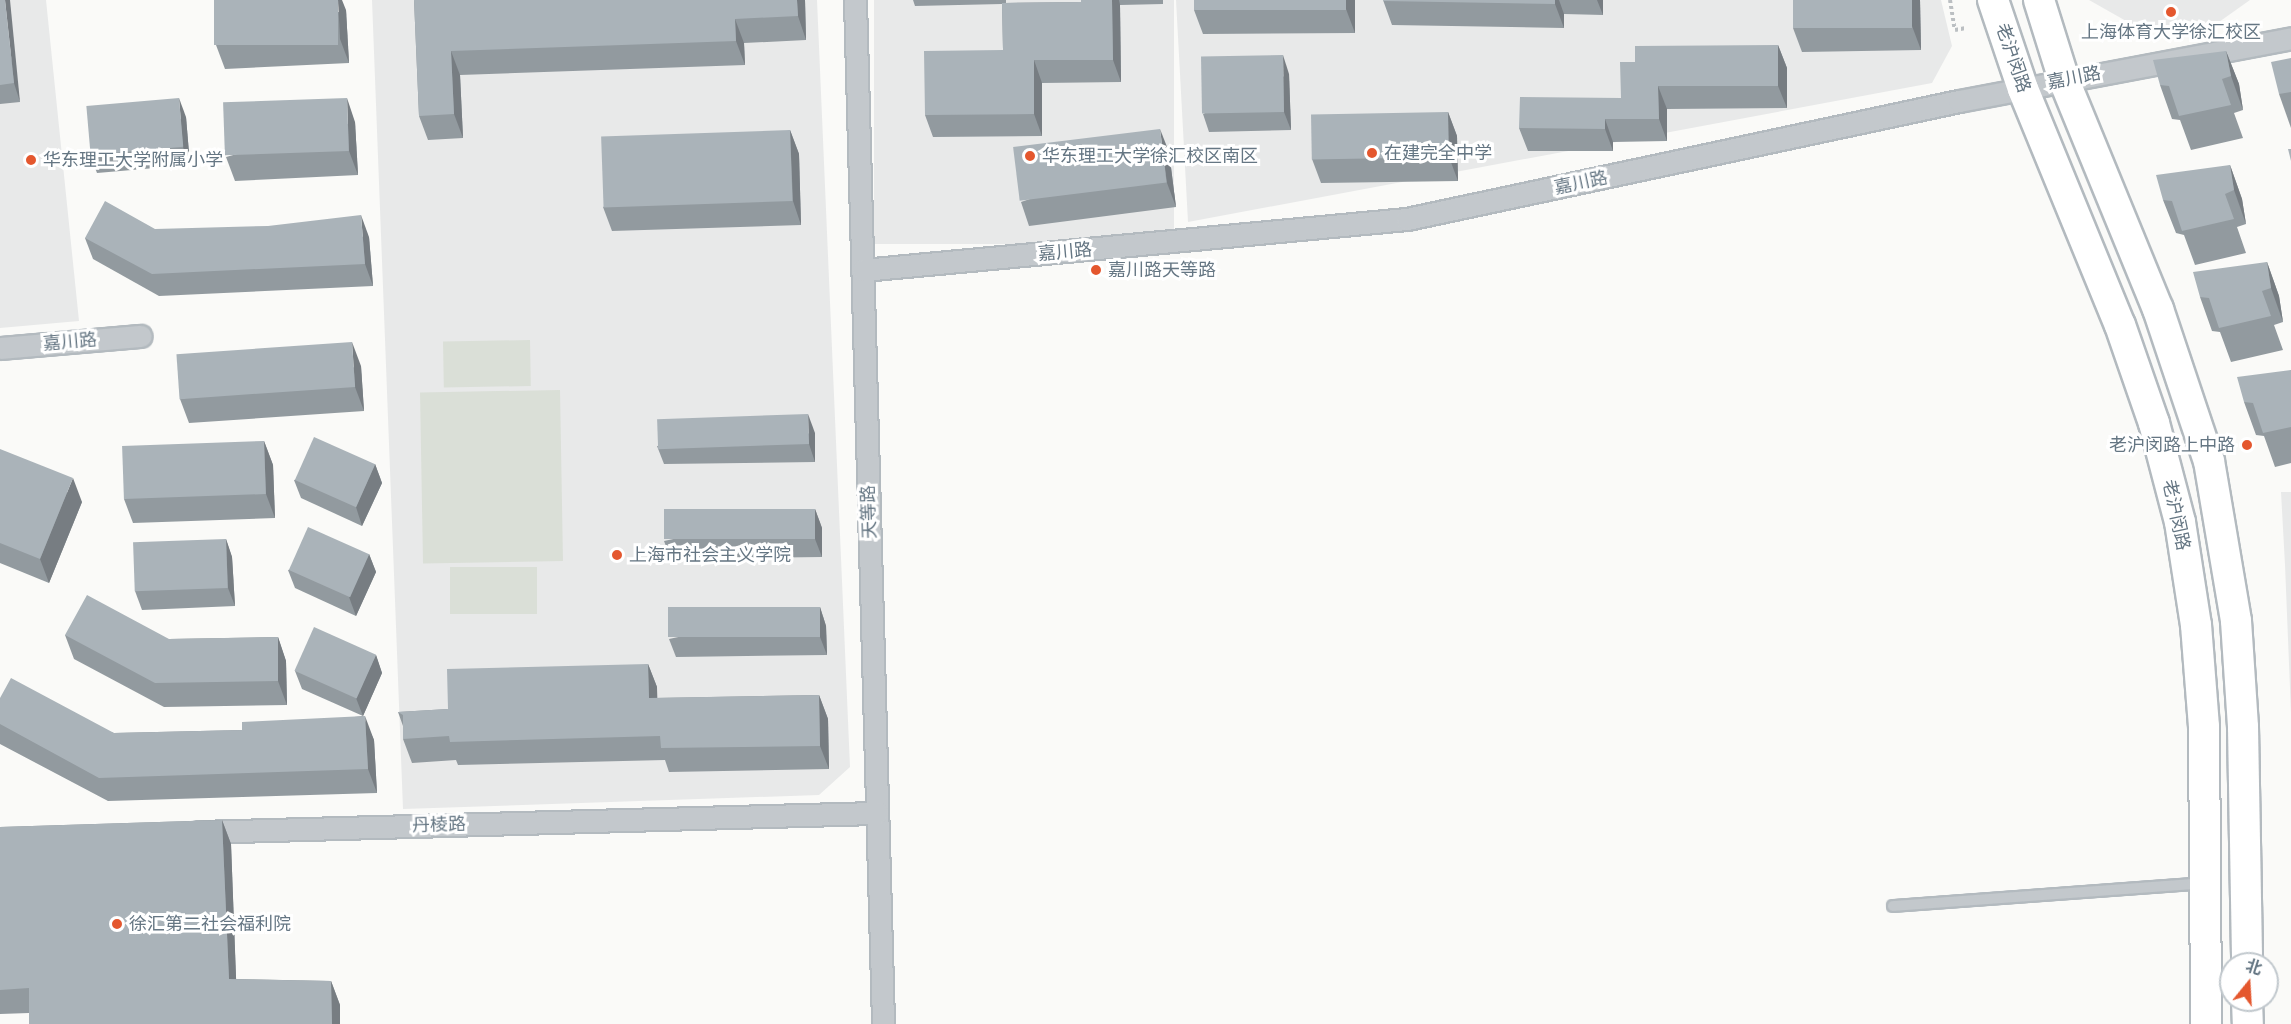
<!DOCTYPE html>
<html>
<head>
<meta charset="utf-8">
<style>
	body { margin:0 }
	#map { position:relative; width:2291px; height:1024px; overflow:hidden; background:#fafaf8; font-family:Quicksand,"Noto Sans SC",sans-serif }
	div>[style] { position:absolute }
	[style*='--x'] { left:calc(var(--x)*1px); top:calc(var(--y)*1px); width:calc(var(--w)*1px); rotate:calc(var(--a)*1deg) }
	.built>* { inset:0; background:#e8e9e9; transform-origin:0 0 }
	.green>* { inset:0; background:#dadfd7; transform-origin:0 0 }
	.path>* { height:4px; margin-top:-2px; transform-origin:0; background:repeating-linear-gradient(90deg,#bbbfc2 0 3px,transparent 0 6px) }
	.roads { filter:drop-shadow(2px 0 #b3babf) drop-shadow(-2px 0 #b3babf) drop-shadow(0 2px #b3babf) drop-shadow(0 -2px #b3babf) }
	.lane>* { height:10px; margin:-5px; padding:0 5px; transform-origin:5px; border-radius:5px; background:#c3c8cc }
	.street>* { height:21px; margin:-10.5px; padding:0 10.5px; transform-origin:10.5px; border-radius:10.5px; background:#c3c8cc }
	.secondary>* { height:30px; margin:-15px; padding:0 15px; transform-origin:15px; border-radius:15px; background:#fff }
	.wall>* { inset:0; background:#929a9f }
	.shaded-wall>* { inset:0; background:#777d82 }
	.building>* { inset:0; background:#aab3b9; transform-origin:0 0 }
	.dots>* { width:16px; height:16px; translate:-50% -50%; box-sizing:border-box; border:3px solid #fff; border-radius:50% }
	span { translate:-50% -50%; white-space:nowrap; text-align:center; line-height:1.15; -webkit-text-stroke:6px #fff; paint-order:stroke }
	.poi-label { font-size:18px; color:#657683 }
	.left { translate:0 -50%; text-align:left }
	.right { translate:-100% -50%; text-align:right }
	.street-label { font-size:18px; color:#657683 }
	.north { position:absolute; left:2219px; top:952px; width:60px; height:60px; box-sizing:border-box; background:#fff; border:2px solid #c1c8cd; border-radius:50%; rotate:18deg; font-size:16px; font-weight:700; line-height:24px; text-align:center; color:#657683 }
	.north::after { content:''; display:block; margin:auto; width:21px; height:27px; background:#e4572e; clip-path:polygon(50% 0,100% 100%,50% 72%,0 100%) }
</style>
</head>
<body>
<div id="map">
	<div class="built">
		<div style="clip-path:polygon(0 0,46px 0,79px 321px,0 328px)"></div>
		<div style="clip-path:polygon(372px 0,817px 0,850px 767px,819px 795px,403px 809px)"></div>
		<div style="left:874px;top:0;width:300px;height:244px"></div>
		<div style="clip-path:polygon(1176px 0,1941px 0,1952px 46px,1932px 83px,1188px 222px)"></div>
		<div style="clip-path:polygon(2089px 0,2250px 0,2219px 22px,2142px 30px)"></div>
		<div style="clip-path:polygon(2281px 492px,2291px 492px,2291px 713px,2285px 565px)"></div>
	</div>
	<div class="green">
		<div style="left:530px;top:340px;width:46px;height:87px;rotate:89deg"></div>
		<div style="left:560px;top:390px;width:171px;height:140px;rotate:89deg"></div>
		<div style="left:537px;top:567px;width:47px;height:87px;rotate:90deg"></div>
	</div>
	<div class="path">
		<div style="--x:1950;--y:0;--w:30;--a:81"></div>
		<div style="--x:1955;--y:30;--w:11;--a:-10"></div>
	</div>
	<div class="roads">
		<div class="lane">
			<div style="--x:1893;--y:906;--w:313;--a:-4.2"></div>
		</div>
		<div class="street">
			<div style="--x:855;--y:0;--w:1024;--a:88.43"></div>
			<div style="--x:863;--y:270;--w:546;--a:-5.36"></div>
			<div style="--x:1407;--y:219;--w:564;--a:-12.07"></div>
			<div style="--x:1959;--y:101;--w:338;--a:-10.7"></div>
			<div style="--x:0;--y:348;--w:141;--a:-4.9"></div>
			<div style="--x:199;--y:832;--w:678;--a:-1.61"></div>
		</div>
		<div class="secondary">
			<div style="--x:1993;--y:0;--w:94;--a:71.4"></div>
			<div style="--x:2023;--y:89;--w:255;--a:67.7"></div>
			<div style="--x:2120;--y:325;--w:104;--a:70.9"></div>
			<div style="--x:2154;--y:423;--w:102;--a:75.3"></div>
			<div style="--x:2180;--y:522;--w:104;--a:81.2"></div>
			<div style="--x:2196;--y:625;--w:102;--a:85.5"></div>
			<div style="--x:2204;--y:727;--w:297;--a:89.6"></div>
			<div style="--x:2039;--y:0;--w:84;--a:72.6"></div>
			<div style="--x:2064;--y:80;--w:248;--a:67.7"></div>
			<div style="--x:2158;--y:309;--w:160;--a:71.5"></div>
			<div style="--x:2209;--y:461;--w:162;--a:80.4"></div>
			<div style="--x:2236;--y:621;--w:106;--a:86.2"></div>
			<div style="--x:2243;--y:727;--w:237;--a:89"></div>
			<div style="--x:2247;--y:1000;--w:24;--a:88"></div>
		</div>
	</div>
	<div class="wall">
		<div style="clip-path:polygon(0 0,20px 102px,0 104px)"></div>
		<div style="clip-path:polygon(414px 0,805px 0,806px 40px,744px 43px,745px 65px,460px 75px,463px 138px,428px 140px,419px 116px)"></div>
		<div style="clip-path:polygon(913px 0,1006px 0,1006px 3px,1081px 2px,1081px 0,1163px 0,1163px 4px,1120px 5px,1121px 82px,1042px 83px,1042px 136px,933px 137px,925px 115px,1003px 50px,1002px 4px,915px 6px)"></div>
		<div style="clip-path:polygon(1194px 0,1355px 0,1355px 33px,1203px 34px,1194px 10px)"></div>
		<div style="clip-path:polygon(1383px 0,1603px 0,1603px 15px,1564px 14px,1564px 28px,1392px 25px)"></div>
		<div style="clip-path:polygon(1793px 0,1920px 0,1921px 50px,1802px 52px,1793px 28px)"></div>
		<div style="clip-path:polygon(346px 10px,349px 63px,225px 69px,216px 45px)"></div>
		<div style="clip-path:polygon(1778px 45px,1787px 68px,1787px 108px,1667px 109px,1667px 141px,1613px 142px,1613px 151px,1528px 151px,1519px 128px,1621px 98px,1635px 62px)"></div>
		<div style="clip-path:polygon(2226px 51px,2239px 84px,2243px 110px,2234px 113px,2243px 138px,2191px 150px,2180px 120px,2172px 119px,2160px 85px)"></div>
		<div style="clip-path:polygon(2291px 58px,2291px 128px,2279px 94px)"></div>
		<div style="clip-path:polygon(1289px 74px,1291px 130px,1209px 132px,1203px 114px)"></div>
		<div style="clip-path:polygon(1448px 112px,1457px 136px,1458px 181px,1321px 183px,1312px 159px)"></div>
		<div style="clip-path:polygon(186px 117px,190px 165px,97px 173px,90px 155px)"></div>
		<div style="clip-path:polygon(355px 122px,358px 175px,235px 181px,226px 157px)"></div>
		<div style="clip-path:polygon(790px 130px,799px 154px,801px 225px,612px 231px,603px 207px)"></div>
		<div style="clip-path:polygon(1169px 152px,1176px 207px,1029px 226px,1021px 202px)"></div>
		<div style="clip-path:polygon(2230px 165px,2242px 199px,2246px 224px,2237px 227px,2246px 253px,2195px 265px,2184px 235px,2176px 233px,2163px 200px)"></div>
		<div style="clip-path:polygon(155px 229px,369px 237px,373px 286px,159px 296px,93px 259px,85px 238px)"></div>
		<div style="clip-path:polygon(2267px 262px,2279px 296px,2283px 322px,2274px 325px,2283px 350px,2231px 362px,2220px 332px,2212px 331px,2200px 297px)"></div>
		<div style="clip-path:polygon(361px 366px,364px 411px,189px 423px,180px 399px)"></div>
		<div style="clip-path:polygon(2291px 370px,2291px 463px,2275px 467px,2264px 436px,2256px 435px,2244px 402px)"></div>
		<div style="clip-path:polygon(815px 433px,815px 462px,664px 464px,657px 446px)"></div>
		<div style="clip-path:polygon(264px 441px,273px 465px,275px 518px,133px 523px,124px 499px)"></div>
		<div style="clip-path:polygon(0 450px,82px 502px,49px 583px,0 563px)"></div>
		<div style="clip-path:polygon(375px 464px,382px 483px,362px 526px,301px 498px,294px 480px)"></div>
		<div style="clip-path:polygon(815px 509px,822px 528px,822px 557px,671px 559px,664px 541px)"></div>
		<div style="clip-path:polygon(226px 539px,232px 557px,235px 606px,142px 610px,135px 591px)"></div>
		<div style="clip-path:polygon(369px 554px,376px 572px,356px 616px,295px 588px,288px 570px)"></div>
		<div style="clip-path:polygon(820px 607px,826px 626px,827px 655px,676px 657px,669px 639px)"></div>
		<div style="clip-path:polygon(65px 635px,169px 639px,278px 637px,286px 661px,287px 705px,164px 707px,74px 659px)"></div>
		<div style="clip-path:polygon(376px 655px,382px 673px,363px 716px,374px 740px,377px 793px,108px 801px,0 744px,0 698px,114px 733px,242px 730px,363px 716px,302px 689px,295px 671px)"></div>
		<div style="clip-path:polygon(648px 664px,657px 687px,657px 698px,819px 695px,828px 719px,829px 769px,669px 772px,665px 760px,458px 765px,456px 760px,412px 763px,403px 739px,403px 726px,398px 712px,448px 709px)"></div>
		<div style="clip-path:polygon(222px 820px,231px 844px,236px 979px,331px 981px,340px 1005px,340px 1024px,29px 1024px,29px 1013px,0 1014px,0 827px)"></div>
	</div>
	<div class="shaded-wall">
		<div style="clip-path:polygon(5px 0,10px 0,20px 102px,14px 83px)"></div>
		<div style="clip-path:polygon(338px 0,342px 0,346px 10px,349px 63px,340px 39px)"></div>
		<div style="clip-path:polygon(797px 0,805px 0,806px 40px,798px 16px)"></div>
		<div style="clip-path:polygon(1112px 0,1119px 0,1120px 5px,1121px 82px,1113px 60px)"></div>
		<div style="clip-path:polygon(1346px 0,1355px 0,1355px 33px,1346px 9px)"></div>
		<div style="clip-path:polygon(1555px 0,1559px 0,1564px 14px,1564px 28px,1555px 4px)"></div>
		<div style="clip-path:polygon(1597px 0,1603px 0,1603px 15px)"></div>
		<div style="clip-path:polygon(1912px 0,1920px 0,1921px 50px,1912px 26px)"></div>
		<div style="clip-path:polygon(735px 19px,744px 43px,745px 65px,736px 41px)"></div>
		<div style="clip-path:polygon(1778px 45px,1787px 68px,1787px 108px,1778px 86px)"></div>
		<div style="clip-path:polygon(451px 51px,460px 75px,463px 138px,454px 114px)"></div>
		<div style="clip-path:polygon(2226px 51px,2239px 84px,2243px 110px,2231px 76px)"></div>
		<div style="clip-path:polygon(1283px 55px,1289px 74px,1291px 130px,1284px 112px)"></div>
		<div style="clip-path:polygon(1034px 60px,1042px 83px,1042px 136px,1034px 114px)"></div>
		<div style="clip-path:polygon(1658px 86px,1667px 109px,1667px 141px,1659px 119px)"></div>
		<div style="clip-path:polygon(179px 98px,186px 117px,190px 165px,183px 147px)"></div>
		<div style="clip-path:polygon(347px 98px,355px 122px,358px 175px,349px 151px)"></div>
		<div style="clip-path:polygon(1448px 112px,1457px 136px,1458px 181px,1449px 157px)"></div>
		<div style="clip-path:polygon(1605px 119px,1613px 142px,1613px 151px,1605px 129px)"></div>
		<div style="clip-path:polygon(1160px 129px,1169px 152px,1176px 207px,1167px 183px)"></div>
		<div style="clip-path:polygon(790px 130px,799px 154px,801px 225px,793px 201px)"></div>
		<div style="clip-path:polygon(2230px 165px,2242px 199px,2246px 224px,2234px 190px)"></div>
		<div style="clip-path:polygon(361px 215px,369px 237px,373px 286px,365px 264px)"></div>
		<div style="clip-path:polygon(2267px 262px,2279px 296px,2283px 322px,2271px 288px)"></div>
		<div style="clip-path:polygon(352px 342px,361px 366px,364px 411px,355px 387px)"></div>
		<div style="clip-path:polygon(808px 414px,815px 433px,815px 462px,809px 444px)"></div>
		<div style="clip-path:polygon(264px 441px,273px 465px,275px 518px,266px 494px)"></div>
		<div style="clip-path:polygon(375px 464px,382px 483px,362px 526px,356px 507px)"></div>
		<div style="clip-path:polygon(73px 478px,82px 502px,49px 583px,40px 559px)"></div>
		<div style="clip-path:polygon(815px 509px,822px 528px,822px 557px,815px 539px)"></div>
		<div style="clip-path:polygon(226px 539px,232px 557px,235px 606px,228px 588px)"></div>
		<div style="clip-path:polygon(369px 554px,376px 572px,356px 616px,349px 597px)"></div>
		<div style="clip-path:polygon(820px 607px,826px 626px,827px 655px,820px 637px)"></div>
		<div style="clip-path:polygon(278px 637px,286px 661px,287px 705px,278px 681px)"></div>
		<div style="clip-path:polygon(376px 655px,382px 673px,363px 716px,356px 698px)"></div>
		<div style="clip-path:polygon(648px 664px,657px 687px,658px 721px,649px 698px)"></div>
		<div style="clip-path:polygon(819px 695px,828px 719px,829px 769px,820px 746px)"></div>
		<div style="clip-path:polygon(365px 716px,374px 740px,377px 793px,368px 769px)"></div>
		<div style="clip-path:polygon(222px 820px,231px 844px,237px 1003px,229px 979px)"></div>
		<div style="clip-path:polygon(331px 981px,340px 1005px,340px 1024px,332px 1024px)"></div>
	</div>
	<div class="building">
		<div style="clip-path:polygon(0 0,5px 0,14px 83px,0 85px)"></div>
		<div style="left:214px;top:0;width:124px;height:45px"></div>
		<div style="clip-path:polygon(414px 0,797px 0,798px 16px,735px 19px,736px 41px,451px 51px,454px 114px,419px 116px)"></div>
		<div style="clip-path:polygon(1081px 0,1112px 0,1113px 60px,1034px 60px,1034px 114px,925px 115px,924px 51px,1003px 50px,1002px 3px,1081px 2px)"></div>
		<div style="left:1194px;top:0;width:152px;height:10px"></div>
		<div style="clip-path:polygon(1383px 0,1555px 0,1555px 4px,1383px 1px)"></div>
		<div style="left:1793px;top:0;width:119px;height:28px"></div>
		<div style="clip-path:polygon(1778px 45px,1778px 86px,1658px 86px,1659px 119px,1605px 119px,1605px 129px,1519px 128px,1520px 97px,1621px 98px,1620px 62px,1635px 62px,1635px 46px)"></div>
		<div style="clip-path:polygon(2226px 51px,2231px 76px,2222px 79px,2231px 105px,2179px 116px,2169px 86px,2160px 85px,2153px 60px)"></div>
		<div style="left:1283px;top:55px;width:57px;height:82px;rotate:89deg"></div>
		<div style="clip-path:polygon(2291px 58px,2291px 92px,2279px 94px,2271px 62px)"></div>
		<div style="left:179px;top:98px;width:49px;height:93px;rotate:85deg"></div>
		<div style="left:347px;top:98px;width:53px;height:124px;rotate:88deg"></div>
		<div style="left:1448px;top:112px;width:45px;height:137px;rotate:89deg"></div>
		<div style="left:1160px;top:129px;width:54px;height:148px;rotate:83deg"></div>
		<div style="left:790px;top:130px;width:71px;height:189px;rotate:88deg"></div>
		<div style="clip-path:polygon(2288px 149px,2291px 149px,2291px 161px)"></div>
		<div style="clip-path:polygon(2230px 165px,2234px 190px,2225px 194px,2234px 219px,2182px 231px,2172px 201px,2163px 200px,2156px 175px)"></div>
		<div style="clip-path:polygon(105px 201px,155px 229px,268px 226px,361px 215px,365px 264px,152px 274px,85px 238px)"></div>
		<div style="clip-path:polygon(2267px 262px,2271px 288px,2262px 291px,2271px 316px,2219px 328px,2209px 298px,2200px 297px,2193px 272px)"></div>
		<div style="left:352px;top:342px;width:45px;height:176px;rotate:86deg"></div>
		<div style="clip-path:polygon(2291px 370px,2291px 427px,2263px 433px,2253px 403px,2244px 402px,2237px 377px)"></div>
		<div style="left:808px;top:414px;width:30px;height:151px;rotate:88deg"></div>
		<div style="left:314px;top:437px;width:67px;height:47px;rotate:24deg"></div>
		<div style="left:264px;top:441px;width:53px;height:142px;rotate:88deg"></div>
		<div style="clip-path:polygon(0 449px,73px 478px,40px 559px,0 543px)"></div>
		<div style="left:815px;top:509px;width:30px;height:151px;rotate:90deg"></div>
		<div style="left:308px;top:527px;width:67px;height:47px;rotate:24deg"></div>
		<div style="left:226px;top:539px;width:49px;height:93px;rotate:88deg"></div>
		<div style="clip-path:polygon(87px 595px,169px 639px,278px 637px,278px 681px,155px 683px,65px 635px)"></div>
		<div style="left:820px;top:607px;width:30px;height:152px;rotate:90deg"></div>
		<div style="left:314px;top:627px;width:68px;height:48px;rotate:24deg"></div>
		<div style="clip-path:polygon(648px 664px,649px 698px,819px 695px,820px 746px,661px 748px,660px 736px,450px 742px,449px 736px,403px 739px,403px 715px,398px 712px,448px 709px,447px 669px)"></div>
		<div style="clip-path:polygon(11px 678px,114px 733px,242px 730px,242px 722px,365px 716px,368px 769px,99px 778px,0 724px,0 698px)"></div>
		<div style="clip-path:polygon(222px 820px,229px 979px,331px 981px,332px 1024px,29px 1024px,29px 988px,0 990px,0 827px)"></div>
	</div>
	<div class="dots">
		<div style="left:2171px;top:12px;background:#e4572e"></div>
		<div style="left:1372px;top:153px;background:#e4572e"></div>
		<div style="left:1030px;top:156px;background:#e4572e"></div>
		<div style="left:31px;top:160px;background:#e4572e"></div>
		<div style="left:1096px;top:270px;background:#e4572e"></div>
		<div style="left:2247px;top:445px;background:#e4572e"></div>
		<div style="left:617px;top:555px;background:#e4572e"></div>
		<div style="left:117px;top:924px;background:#e4572e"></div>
	</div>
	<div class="poi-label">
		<span style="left:2171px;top:32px">上海体育大学徐汇校区</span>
		<span class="left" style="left:1384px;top:153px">在建完全中学</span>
		<span class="left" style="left:1042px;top:156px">华东理工大学徐汇校区南区</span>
		<span class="left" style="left:43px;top:160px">华东理工大学附属小学</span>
		<span class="left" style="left:1108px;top:270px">嘉川路天等路</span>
		<span class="right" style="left:2235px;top:445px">老沪闵路上中路</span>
		<span class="left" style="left:629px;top:555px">上海市社会主义学院</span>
		<span class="left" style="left:129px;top:924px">徐汇第二社会福利院</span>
	</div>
	<div class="street-label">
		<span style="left:2013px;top:58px;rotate:71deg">老沪闵路</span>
		<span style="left:2074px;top:78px;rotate:-11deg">嘉川路</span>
		<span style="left:1581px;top:183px;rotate:-12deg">嘉川路</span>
		<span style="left:1065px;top:252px;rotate:-5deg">嘉川路</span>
		<span style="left:70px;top:342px;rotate:-5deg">嘉川路</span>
		<span style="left:869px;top:512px;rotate:-92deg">天等路</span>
		<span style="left:2176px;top:515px;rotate:78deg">老沪闵路</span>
		<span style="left:439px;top:825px;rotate:-2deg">丹棱路</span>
	</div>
	<div class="north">北</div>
</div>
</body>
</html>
